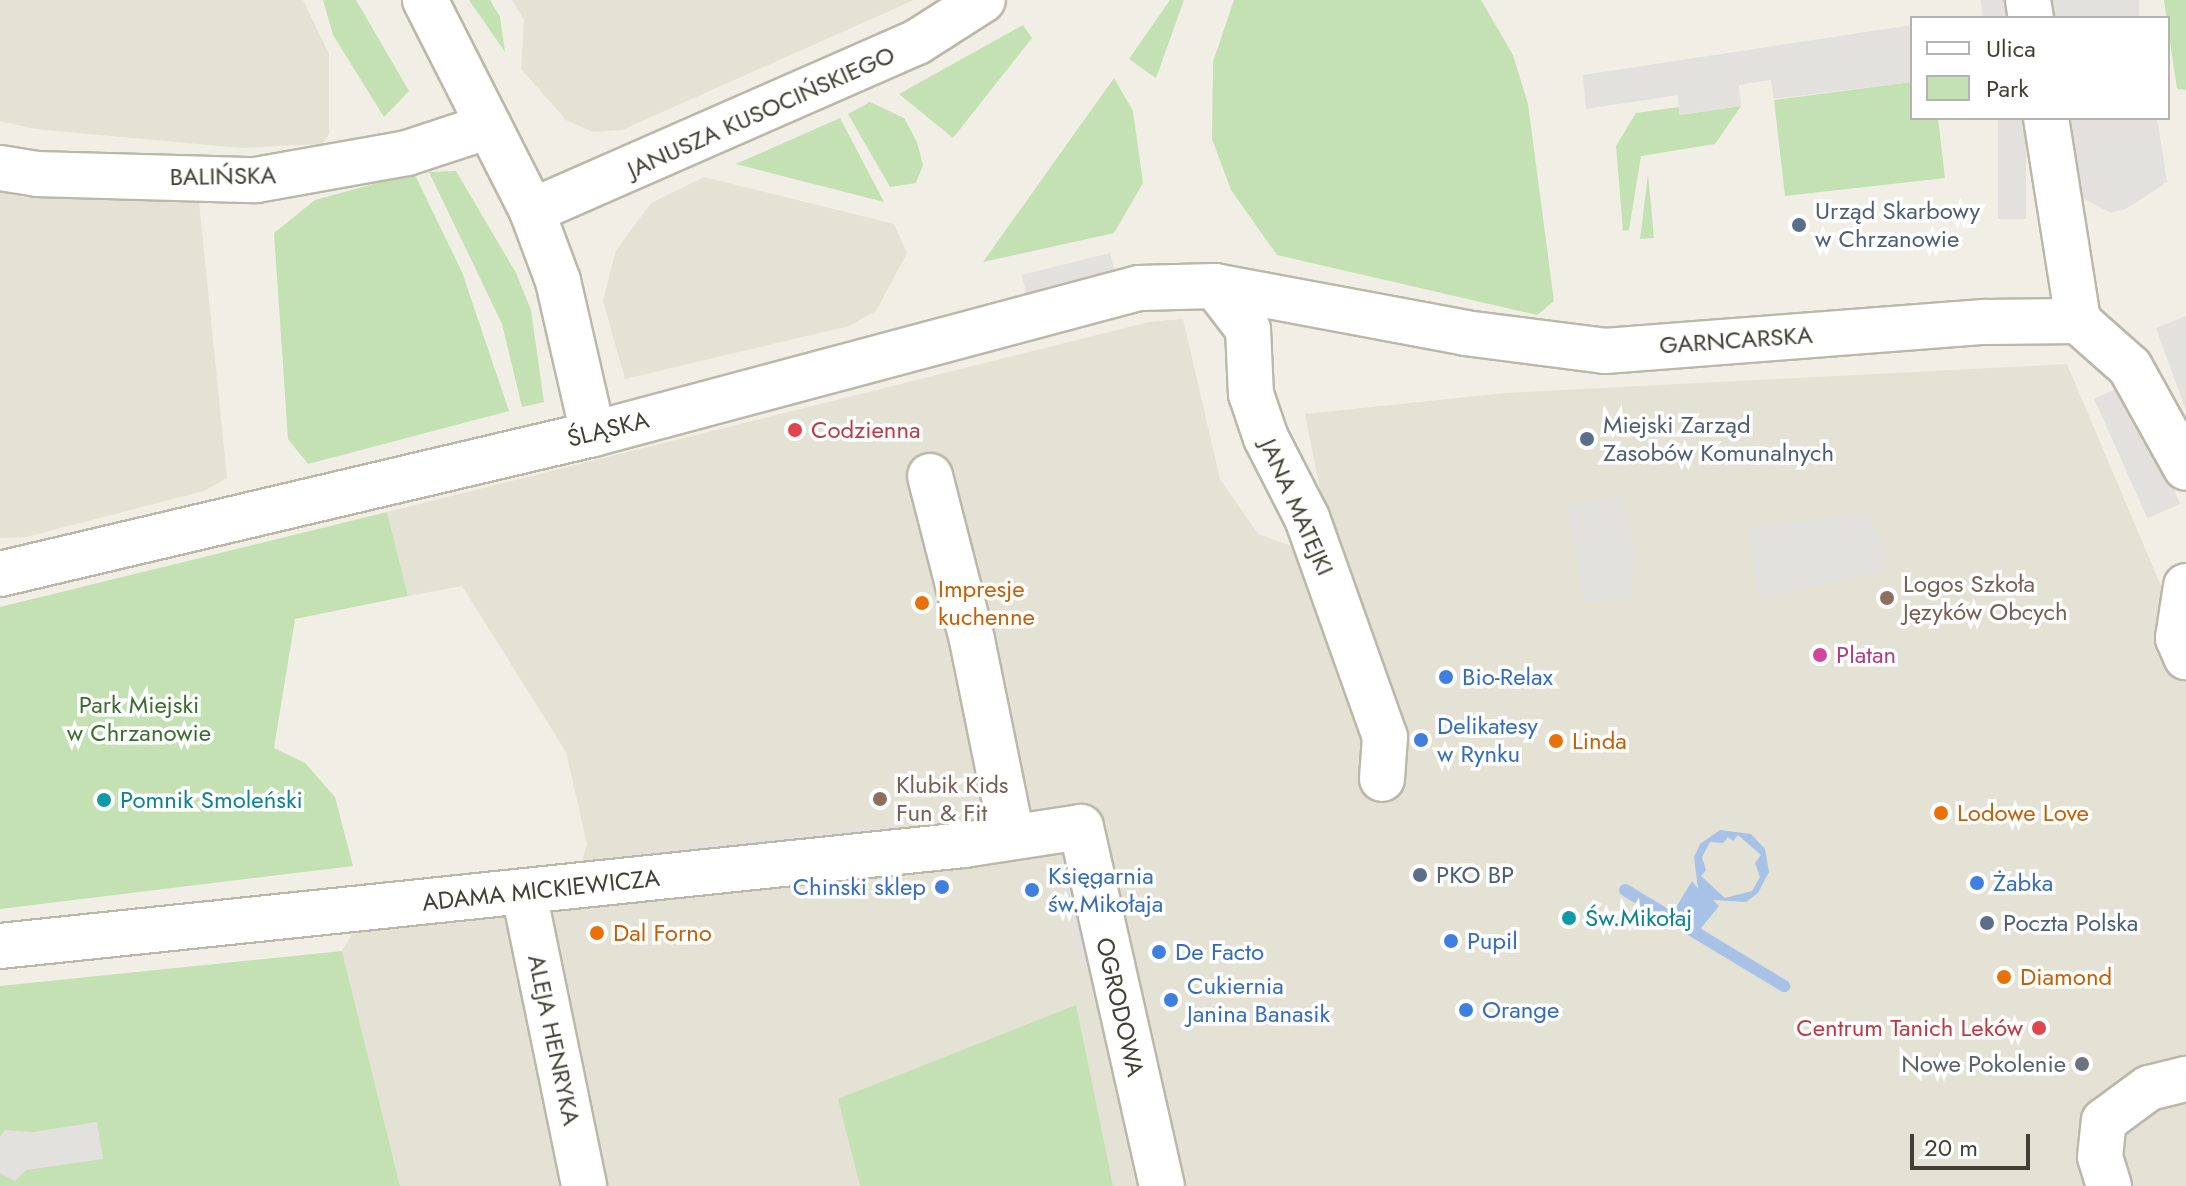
<!DOCTYPE html>
<html>
<head>
<meta charset="utf-8">
<style>
	body { margin:0 }
	#map { position:relative; width:2186px; height:1186px; overflow:hidden; background:#f1efe5; font-family:Jost,sans-serif }
	div>[style] { position:absolute }
	[style*='--x'] { left:calc(var(--x)*1px); top:calc(var(--y)*1px); width:calc(var(--w)*1px); rotate:calc(var(--a)*1deg) }
	.residential>* { inset:0; background:#e4e2d4 }
	.green>* { inset:0; background:#c3e1b2 }
	.parking>* { inset:0; background:#e2e1dd; transform-origin:0 0 }
	.water>* { inset:0; background:#a8c2e7 }
	.stream>* { height:12px; margin:-6px; padding:0 6px; transform-origin:6px; border-radius:6px; background:#a8c2e7 }
	.roads { filter:drop-shadow(2px 0 #bbb8a9) drop-shadow(-2px 0 #bbb8a9) drop-shadow(0 2px #bbb8a9) drop-shadow(0 -2px #bbb8a9) }
	.minor>* { height:44px; margin:-22px; padding:0 22px; transform-origin:22px; border-radius:22px; background:#fff }
	.dots>* { width:22px; height:22px; translate:-50% -50%; box-sizing:border-box; border:4px solid #fff; border-radius:50% }
	span { translate:-50% -50%; white-space:nowrap; text-align:center; line-height:1.15; -webkit-text-stroke:7px #fff; paint-order:stroke }
	.street-label { font-size:24px; color:#424036 }
	.service-label { font-size:24px; color:#4e5e75 }
	.left { translate:0 -50%; text-align:left }
	.health-label { font-size:24px; color:#be3a42 }
	.right { translate:-100% -50%; text-align:right }
	.education-label { font-size:24px; color:#785e54 }
	.food-label { font-size:24px; color:#c56008 }
	.hotel-label { font-size:24px; color:#b23c85 }
	.shop-label { font-size:24px; color:#366cbe }
	.park-label { font-size:24px; color:#3c6d30 }
	.culture-label { font-size:24px; color:#0d838f }
	.worship-label { font-size:24px; color:#5b616d }
	.legend { position:absolute; left:1910px; top:16px; width:260px; height:104px; box-sizing:border-box; background:#fff; border:2px solid #b3b3af; margin:0; padding:10px 14px; list-style:none; font-size:24px; color:#424036 }
	.legend li { display:flex; align-items:center; gap:16px; height:40px }
	.legend b { width:40px; border:2px solid #b3b3af }
	.scale { position:absolute; left:1910px; top:1134px; width:120px; height:36px; box-sizing:border-box; border:4px solid #424036; border-top:0; padding-left:10px; font-size:24px; line-height:28px; white-space:nowrap; color:#424036; -webkit-text-stroke:6px #fff; paint-order:stroke }
</style>
</head>
<body>
<div id="map">
	<div class="residential">
		<div style="clip-path:polygon(0 0,303px 0,329px 54px,329px 134px,322px 144px,241px 148px,35px 129px,0 121px)"></div>
		<div style="clip-path:polygon(512px 0,914px 0,622px 130px,593px 132px,566px 120px,521px 69px,524px 20px)"></div>
		<div style="clip-path:polygon(704px 177px,894px 224px,907px 253px,876px 311px,849px 326px,625px 379px,603px 301px,616px 250px,651px 203px)"></div>
		<div style="clip-path:polygon(0 191px,27px 198px,199px 202px,227px 478px,204px 491px,26px 537px,0 538px)"></div>
		<div style="clip-path:polygon(1183px 319px,1220px 479px,1258px 534px,1311px 553px,1331px 544px,1305px 414px,1505px 393px,2067px 364px,2186px 645px,2186px 1186px,400px 1186px,342px 951px,357px 925px,571px 899px,587px 844px,566px 752px,462px 586px,408px 596px,387px 512px,1149px 322px)"></div>
	</div>
	<div class="green">
		<div style="clip-path:polygon(323px 0,356px 0,409px 91px,384px 117px,333px 35px)"></div>
		<div style="clip-path:polygon(469px 0,490px 0,500px 17px,505px 52px)"></div>
		<div style="clip-path:polygon(1170px 0,1184px 0,1156px 78px,1129px 59px)"></div>
		<div style="clip-path:polygon(1234px 0,1481px 0,1513px 55px,1528px 104px,1554px 301px,1537px 315px,1277px 255px,1231px 190px,1212px 139px,1213px 62px)"></div>
		<div style="clip-path:polygon(2164px 0,2186px 0,2186px 90px,2177px 89px)"></div>
		<div style="clip-path:polygon(1023px 25px,1032px 38px,953px 138px,899px 94px)"></div>
		<div style="clip-path:polygon(1114px 78px,1133px 111px,1143px 183px,1114px 233px,983px 262px)"></div>
		<div style="clip-path:polygon(1912px 82px,1912px 118px,1938px 118px,1945px 178px,1785px 196px,1774px 100px)"></div>
		<div style="clip-path:polygon(870px 102px,904px 118px,917px 142px,923px 165px,916px 183px,890px 187px,848px 114px)"></div>
		<div style="clip-path:polygon(1741px 106px,1715px 144px,1641px 156px,1629px 230px,1623px 231px,1616px 146px,1636px 113px,1679px 107px,1680px 115px)"></div>
		<div style="clip-path:polygon(840px 118px,884px 202px,736px 164px)"></div>
		<div style="clip-path:polygon(456px 171px,516px 273px,531px 310px,544px 402px,522px 407px,502px 324px,429px 172px)"></div>
		<div style="clip-path:polygon(414px 173px,462px 272px,509px 411px,308px 464px,288px 439px,274px 233px,315px 200px)"></div>
		<div style="clip-path:polygon(1648px 174px,1654px 238px,1640px 239px)"></div>
		<div style="clip-path:polygon(387px 512px,408px 596px,295px 619px,274px 748px,305px 763px,335px 797px,353px 866px,0 909px,0 607px)"></div>
		<div style="clip-path:polygon(342px 951px,400px 1186px,0 1186px,0 986px)"></div>
		<div style="clip-path:polygon(1076px 1005px,1113px 1186px,860px 1186px,838px 1099px)"></div>
	</div>
	<div class="parking">
		<div style="clip-path:polygon(1981px 0,2009px 0,2012px 18px,1983px 18px)"></div>
		<div style="left:2051px;top:0;width:88px;height:18px"></div>
		<div style="clip-path:polygon(1912px 25px,1912px 82px,1774px 99px,1771px 80px,1758px 82px,1739px 85px,1741px 106px,1679px 115px,1678px 95px,1586px 109px,1583px 75px)"></div>
		<div style="left:1998px;top:118px;width:28px;height:101px"></div>
		<div style="clip-path:polygon(2067px 118px,2157px 118px,2167px 182px,2126px 209px,2111px 213px,2077px 195px)"></div>
		<div style="left:1110px;top:253px;width:25px;height:91px;rotate:76deg"></div>
		<div style="clip-path:polygon(2186px 316px,2186px 411px,2156px 328px)"></div>
		<div style="left:2127px;top:384px;width:131px;height:36px;rotate:66deg"></div>
		<div style="clip-path:polygon(1621px 495px,1633px 545px,1632px 595px,1585px 603px,1567px 507px)"></div>
		<div style="clip-path:polygon(1869px 511px,1889px 569px,1758px 598px,1748px 529px)"></div>
		<div style="left:901px;top:824px;width:27px;height:276px;rotate:84deg"></div>
		<div style="left:1089px;top:873px;width:92px;height:29px;rotate:77deg"></div>
		<div style="clip-path:polygon(97px 1122px,103px 1159px,26px 1170px,15px 1181px,0 1173px,0 1137px,5px 1130px,33px 1132px)"></div>
	</div>
	<div class="water">
		<div style="clip-path:polygon(evenodd,1720px 830px,1751px 834px,1765px 849px,1769px 872px,1758px 893px,1746px 902px,1713px 900px,1719px 906px,1701px 928px,1703px 937px,1670px 917px,1692px 881px,1698px 889px,1694px 857px,1700px 844px,1720px 830px,1738px 835px,1761px 855px,1755px 863px,1760px 877px,1752px 891px,1725px 898px,1701px 876px,1706px 870px,1702px 857px,1710px 842px,1723px 843px,1728px 837px,1733px 841px,1738px 835px)"></div>
	</div>
	<div class="stream">
		<div style="--x:1625;--y:890;--w:186;--a:31.1"></div>
	</div>
	<div class="roads">
		<div class="minor">
			<div style="--x:425;--y:0;--w:237;--a:63.1"></div>
			<div style="--x:532;--y:211;--w:75;--a:69.6"></div>
			<div style="--x:558;--y:281;--w:157;--a:77.1"></div>
			<div style="--x:2028;--y:0;--w:18;--a:81"></div>
			<div style="--x:2046;--y:118;--w:206;--a:81"></div>
			<div style="--x:0;--y:168;--w:36;--a:9"></div>
			<div style="--x:36;--y:174;--w:220;--a:1.6"></div>
			<div style="--x:256;--y:180;--w:153;--a:-10.1"></div>
			<div style="--x:407;--y:153;--w:86;--a:-18.2"></div>
			<div style="--x:532;--y:211;--w:420;--a:-23.7"></div>
			<div style="--x:917;--y:42;--w:78;--a:-32.5"></div>
			<div style="--x:1215;--y:286;--w:54;--a:52.5"></div>
			<div style="--x:1248;--y:329;--w:65;--a:87.4"></div>
			<div style="--x:1251;--y:394;--w:46;--a:71.2"></div>
			<div style="--x:1266;--y:438;--w:90;--a:62.9"></div>
			<div style="--x:1307;--y:518;--w:232;--a:70.4"></div>
			<div style="--x:1385;--y:737;--w:42;--a:94.1"></div>
			<div style="--x:930;--y:476;--w:169;--a:75.6"></div>
			<div style="--x:972;--y:640;--w:201;--a:78.5"></div>
			<div style="--x:0;--y:574;--w:609;--a:-13.28"></div>
			<div style="--x:593;--y:434;--w:565;--a:-14.97"></div>
			<div style="--x:1139;--y:288;--w:76;--a:-1.5"></div>
			<div style="--x:1215;--y:286;--w:254;--a:10.6"></div>
			<div style="--x:1465;--y:333;--w:141;--a:7.3"></div>
			<div style="--x:1605;--y:351;--w:380;--a:-4.4"></div>
			<div style="--x:1984;--y:322;--w:94;--a:-0.6"></div>
			<div style="--x:2078;--y:321;--w:69;--a:41.5"></div>
			<div style="--x:2130;--y:367;--w:115;--a:61"></div>
			<div style="--x:2186;--y:586;--w:53;--a:98.7"></div>
			<div style="--x:2178;--y:638;--w:21;--a:67"></div>
			<div style="--x:524;--y:893;--w:299;--a:78.4"></div>
			<div style="--x:0;--y:946;--w:969;--a:-5.98"></div>
			<div style="--x:964;--y:845;--w:118;--a:-8.7"></div>
			<div style="--x:1081;--y:827;--w:368;--a:77.3"></div>
			<div style="--x:2109;--y:1186;--w:30;--a:-107"></div>
			<div style="--x:2100;--y:1157;--w:36;--a:-84"></div>
			<div style="--x:2104;--y:1121;--w:56;--a:-36.3"></div>
			<div style="--x:2149;--y:1088;--w:38;--a:-14"></div>
		</div>
	</div>
	<div class="dots">
		<div style="left:1799px;top:225px;background:#5c6f8a"></div>
		<div style="left:795px;top:430px;background:#e0444e"></div>
		<div style="left:1587px;top:439px;background:#5c6f8a"></div>
		<div style="left:1887px;top:598px;background:#8d6e63"></div>
		<div style="left:922px;top:603px;background:#e8710a"></div>
		<div style="left:1820px;top:655px;background:#d1479c"></div>
		<div style="left:1446px;top:677px;background:#3f7fe0"></div>
		<div style="left:1421px;top:740px;background:#3f7fe0"></div>
		<div style="left:1556px;top:741px;background:#e8710a"></div>
		<div style="left:880px;top:799px;background:#8d6e63"></div>
		<div style="left:104px;top:800px;background:#0f9aa8"></div>
		<div style="left:1941px;top:813px;background:#e8710a"></div>
		<div style="left:1420px;top:875px;background:#5c6f8a"></div>
		<div style="left:1977px;top:883px;background:#3f7fe0"></div>
		<div style="left:942px;top:887px;background:#3f7fe0"></div>
		<div style="left:1032px;top:890px;background:#3f7fe0"></div>
		<div style="left:1569px;top:918px;background:#0f9aa8"></div>
		<div style="left:1987px;top:923px;background:#5c6f8a"></div>
		<div style="left:597px;top:933px;background:#e8710a"></div>
		<div style="left:1451px;top:941px;background:#3f7fe0"></div>
		<div style="left:1159px;top:952px;background:#3f7fe0"></div>
		<div style="left:2004px;top:977px;background:#e8710a"></div>
		<div style="left:1171px;top:1000px;background:#3f7fe0"></div>
		<div style="left:1466px;top:1010px;background:#3f7fe0"></div>
		<div style="left:2039px;top:1028px;background:#e0444e"></div>
		<div style="left:2082px;top:1064px;background:#6b7280"></div>
	</div>
	<div class="street-label">
		<span style="left:761px;top:112px;rotate:-24deg">JANUSZA KUSOCIŃSKIEGO</span>
		<span style="left:223px;top:176px;rotate:-1deg">BALIŃSKA</span>
		<span style="left:1736px;top:340px;rotate:-4deg">GARNCARSKA</span>
		<span style="left:608px;top:429px;rotate:-14deg">ŚLĄSKA</span>
		<span style="left:1297px;top:507px;rotate:66deg">JANA MATEJKI</span>
		<span style="left:541px;top:890px;rotate:-6deg">ADAMA MICKIEWICZA</span>
		<span style="left:1120px;top:1007px;rotate:77deg">OGRODOWA</span>
		<span style="left:554px;top:1040px;rotate:78deg">ALEJA HENRYKA</span>
	</div>
	<div class="service-label">
		<span class="left" style="left:1815px;top:225px">Urząd Skarbowy<br>w Chrzanowie</span>
		<span class="left" style="left:1603px;top:439px">Miejski Zarząd<br>Zasobów Komunalnych</span>
		<span class="left" style="left:1436px;top:875px">PKO BP</span>
		<span class="left" style="left:2003px;top:923px">Poczta Polska</span>
	</div>
	<div class="health-label">
		<span class="left" style="left:811px;top:430px">Codzienna</span>
		<span class="right" style="left:2023px;top:1028px">Centrum Tanich Leków</span>
	</div>
	<div class="education-label">
		<span class="left" style="left:1903px;top:598px">Logos Szkoła<br>Języków Obcych</span>
		<span class="left" style="left:896px;top:799px">Klubik Kids<br>Fun &amp; Fit</span>
	</div>
	<div class="food-label">
		<span class="left" style="left:938px;top:603px">Impresje<br>kuchenne</span>
		<span class="left" style="left:1572px;top:741px">Linda</span>
		<span class="left" style="left:1957px;top:813px">Lodowe Love</span>
		<span class="left" style="left:613px;top:933px">Dal Forno</span>
		<span class="left" style="left:2020px;top:977px">Diamond</span>
	</div>
	<div class="hotel-label">
		<span class="left" style="left:1836px;top:655px">Platan</span>
	</div>
	<div class="shop-label">
		<span class="left" style="left:1462px;top:677px">Bio-Relax</span>
		<span class="left" style="left:1437px;top:740px">Delikatesy<br>w Rynku</span>
		<span class="left" style="left:1048px;top:890px">Księgarnia<br>św.Mikołaja</span>
		<span class="left" style="left:1993px;top:883px">Żabka</span>
		<span class="right" style="left:926px;top:887px">Chinski sklep</span>
		<span class="left" style="left:1467px;top:941px">Pupil</span>
		<span class="left" style="left:1175px;top:952px">De Facto</span>
		<span class="left" style="left:1187px;top:1000px">Cukiernia<br>Janina Banasik</span>
		<span class="left" style="left:1482px;top:1010px">Orange</span>
	</div>
	<div class="park-label">
		<span style="left:139px;top:719px">Park Miejski<br>w Chrzanowie</span>
	</div>
	<div class="culture-label">
		<span class="left" style="left:120px;top:800px">Pomnik Smoleński</span>
		<span class="left" style="left:1585px;top:918px">Św.Mikołaj</span>
	</div>
	<div class="worship-label">
		<span class="right" style="left:2066px;top:1064px">Nowe Pokolenie</span>
	</div>
	<ul class="legend">
	<li><b style="height:10px;background:#fff"></b>Ulica</li>
	<li><b style="height:22px;background:#c3e1b2"></b>Park</li>
	</ul>
	<div class="scale">20 m</div>
</div>
</body>
</html>
